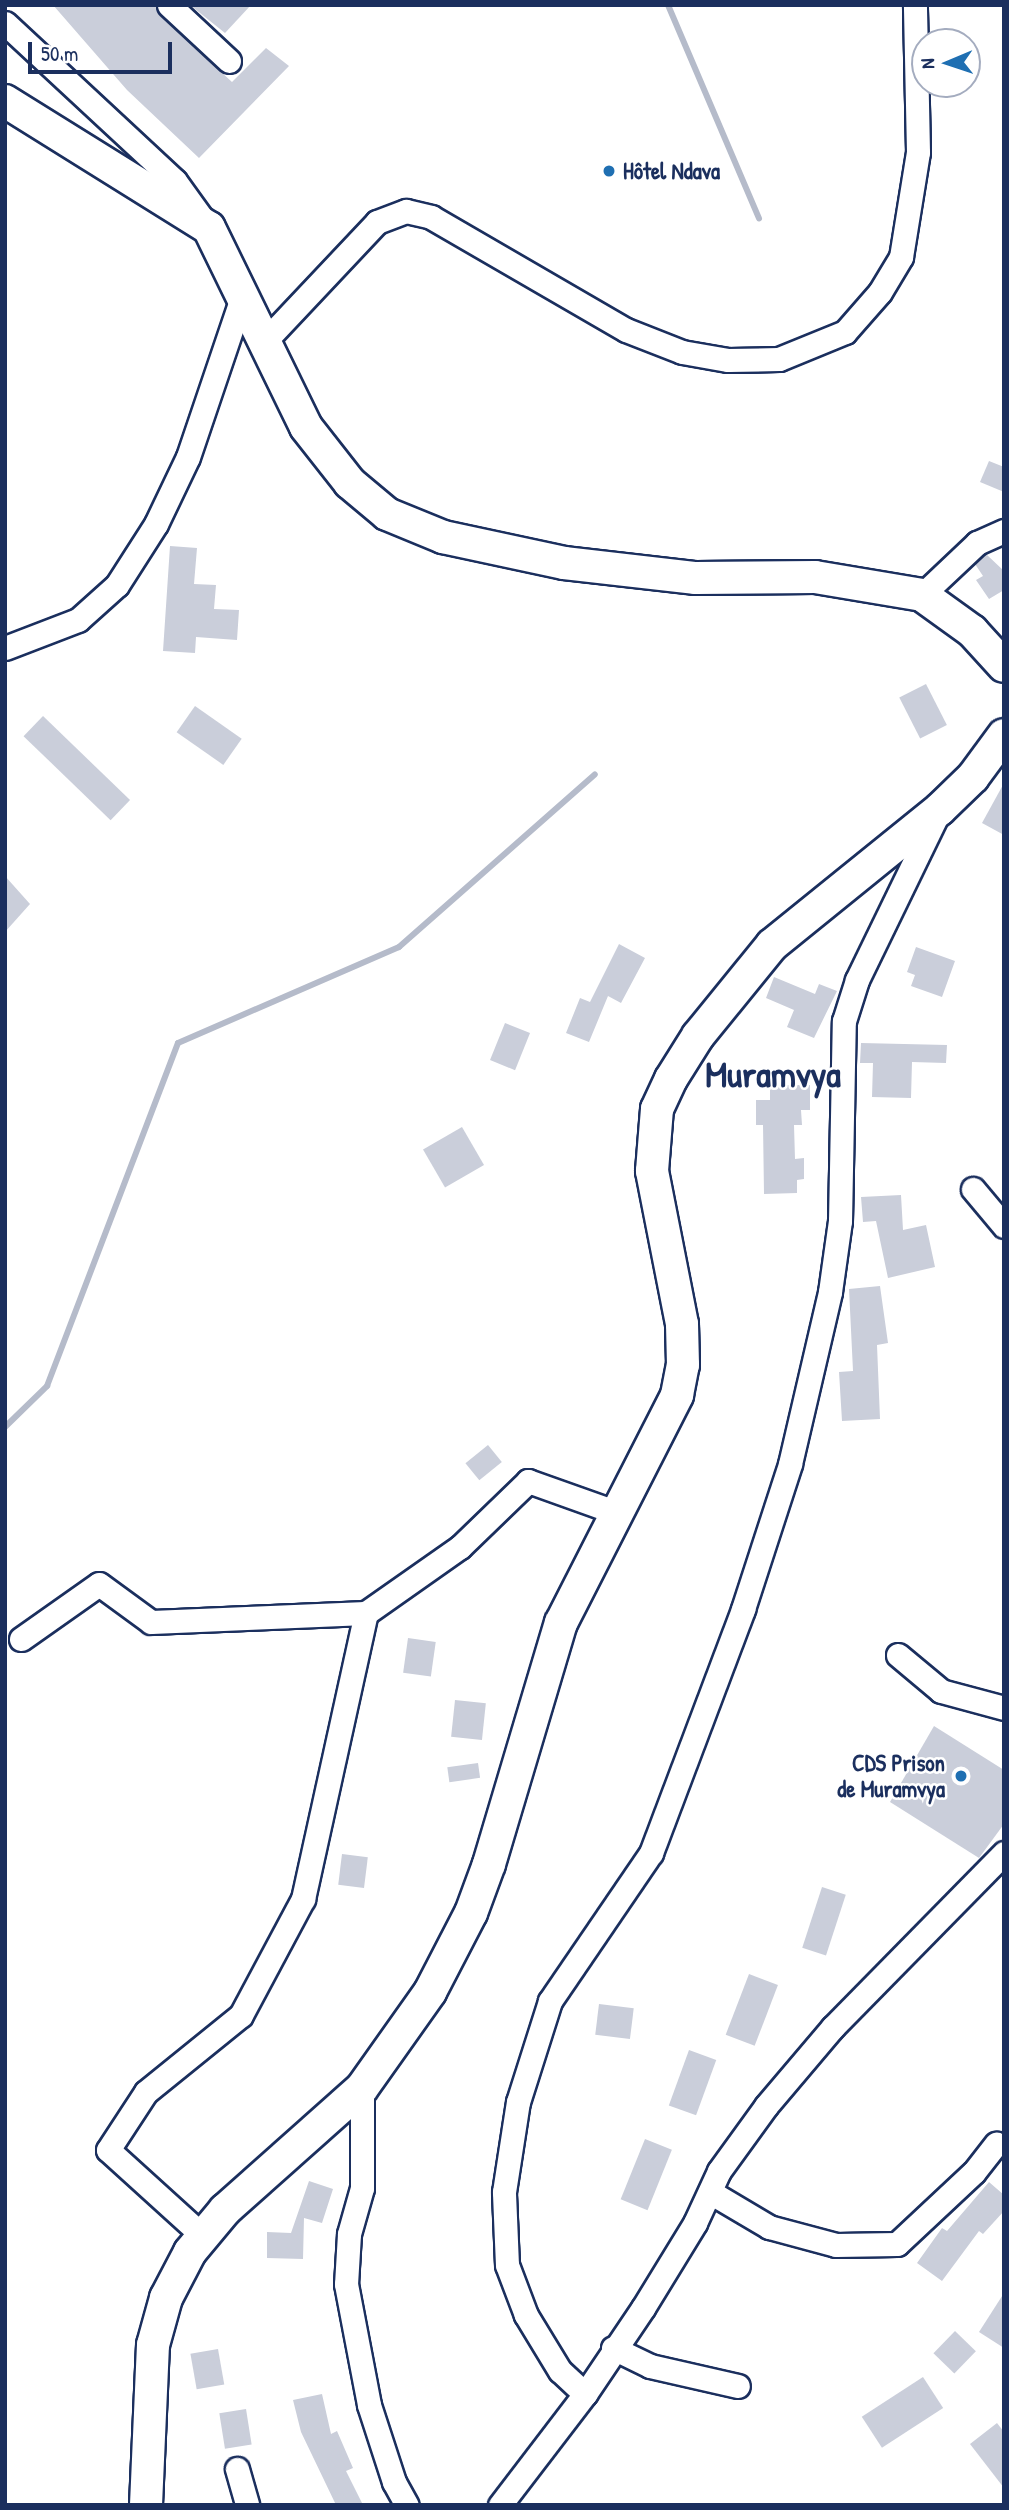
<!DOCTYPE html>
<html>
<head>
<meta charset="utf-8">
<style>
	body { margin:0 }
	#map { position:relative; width:1009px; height:2510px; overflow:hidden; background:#fff; font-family:"Patrick Hand",sans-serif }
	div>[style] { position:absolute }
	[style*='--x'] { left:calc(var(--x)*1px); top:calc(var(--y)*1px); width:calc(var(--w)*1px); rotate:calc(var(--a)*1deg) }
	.stream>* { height:6px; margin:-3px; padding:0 3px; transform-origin:3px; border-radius:3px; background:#b5bbca }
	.building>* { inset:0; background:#caceda; transform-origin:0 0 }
	.roads { filter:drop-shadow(2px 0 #1b2f5e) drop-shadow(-2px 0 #1b2f5e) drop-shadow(0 2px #1b2f5e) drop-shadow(0 -2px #1b2f5e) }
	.street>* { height:23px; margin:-11.5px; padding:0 11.5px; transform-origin:11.5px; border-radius:11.5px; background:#fff }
	.secondary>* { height:32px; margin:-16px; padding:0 16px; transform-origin:16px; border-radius:16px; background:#fff }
	.dots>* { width:19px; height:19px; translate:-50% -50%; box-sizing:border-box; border:4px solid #fff; border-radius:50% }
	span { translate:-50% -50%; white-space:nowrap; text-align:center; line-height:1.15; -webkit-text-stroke:5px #fff; paint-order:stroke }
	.poi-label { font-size:23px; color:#1b2f5e; font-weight:700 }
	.left { translate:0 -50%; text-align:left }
	.right { translate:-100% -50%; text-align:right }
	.town-label { font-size:37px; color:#1b2f5e; font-weight:700 }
	.frame { position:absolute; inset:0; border:7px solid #1b2f5e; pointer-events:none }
	.north { position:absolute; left:911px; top:28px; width:70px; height:70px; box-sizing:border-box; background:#fff; border:2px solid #a4acbf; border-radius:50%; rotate:268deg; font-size:19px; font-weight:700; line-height:28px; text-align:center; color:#1b2f5e }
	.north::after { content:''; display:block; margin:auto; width:24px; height:32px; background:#1f6fb2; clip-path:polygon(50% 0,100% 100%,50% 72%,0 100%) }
	.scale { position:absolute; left:28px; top:42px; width:144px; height:32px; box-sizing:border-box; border:4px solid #1b2f5e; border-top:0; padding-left:9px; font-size:21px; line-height:24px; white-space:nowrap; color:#1b2f5e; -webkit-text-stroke:5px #fff; paint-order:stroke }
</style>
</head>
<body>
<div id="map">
	<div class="stream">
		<div style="--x:668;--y:5;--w:232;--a:66.9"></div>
		<div style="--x:5;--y:1427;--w:59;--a:-44.3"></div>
		<div style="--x:47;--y:1386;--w:367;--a:-69.1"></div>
		<div style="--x:178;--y:1043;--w:241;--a:-23.5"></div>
		<div style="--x:399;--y:947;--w:261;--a:-41.4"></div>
	</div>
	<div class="building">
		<div style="clip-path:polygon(53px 5px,155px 5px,159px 15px,232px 82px,266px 48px,289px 66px,199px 158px,127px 90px)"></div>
		<div style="clip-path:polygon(190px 5px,251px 5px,225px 33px)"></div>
		<div style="clip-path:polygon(989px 461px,1004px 467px,1004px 492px,980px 482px)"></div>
		<div style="clip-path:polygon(170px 546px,197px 548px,194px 584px,216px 585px,214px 609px,239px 610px,237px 640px,196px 637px,195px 653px,163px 651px)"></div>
		<div style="clip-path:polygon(986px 554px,1004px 571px,1004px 590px,989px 599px,976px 580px,983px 576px,975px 564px)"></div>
		<div style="left:926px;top:684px;width:46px;height:30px;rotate:63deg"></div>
		<div style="left:195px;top:706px;width:57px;height:32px;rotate:35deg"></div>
		<div style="left:43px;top:716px;width:121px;height:28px;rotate:44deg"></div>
		<div style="clip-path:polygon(1004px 783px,1004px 835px,982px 823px)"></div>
		<div style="clip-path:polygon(5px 876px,30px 904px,5px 932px)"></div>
		<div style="clip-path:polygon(619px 944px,645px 958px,621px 1003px,608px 996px,589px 1042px,566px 1033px,580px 998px,590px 1002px)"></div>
		<div style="clip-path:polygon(916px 947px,955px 961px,942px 997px,911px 986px,915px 975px,907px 972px)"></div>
		<div style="clip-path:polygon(774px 977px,815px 994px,819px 984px,837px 991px,814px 1038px,787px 1027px,794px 1010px,766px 998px)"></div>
		<div style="left:505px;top:1023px;width:27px;height:40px;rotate:22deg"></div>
		<div style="clip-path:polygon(861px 1043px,947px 1045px,946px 1063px,912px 1062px,911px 1098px,872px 1097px,873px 1063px,860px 1063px)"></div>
		<div style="clip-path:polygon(770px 1085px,810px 1085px,810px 1110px,801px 1110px,802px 1125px,794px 1125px,795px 1159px,804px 1158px,804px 1179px,797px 1180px,797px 1193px,764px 1194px,763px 1125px,756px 1125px,756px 1100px,770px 1100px)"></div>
		<div style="left:462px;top:1127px;width:44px;height:45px;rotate:60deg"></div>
		<div style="clip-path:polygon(901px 1195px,903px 1230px,926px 1225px,935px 1267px,888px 1278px,876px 1221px,863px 1222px,861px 1197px)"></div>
		<div style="clip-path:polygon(880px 1286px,888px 1343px,877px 1345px,880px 1419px,842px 1421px,839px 1372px,853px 1371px,849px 1289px)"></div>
		<div style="left:488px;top:1445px;width:22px;height:29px;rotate:51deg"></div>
		<div style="left:408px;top:1638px;width:28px;height:35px;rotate:8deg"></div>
		<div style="left:455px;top:1700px;width:31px;height:37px;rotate:6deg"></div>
		<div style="clip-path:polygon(934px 1726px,1004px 1770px,1004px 1824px,979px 1858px,890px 1802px)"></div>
		<div style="left:478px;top:1763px;width:15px;height:31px;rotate:82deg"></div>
		<div style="left:342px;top:1854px;width:26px;height:31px;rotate:7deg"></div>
		<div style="left:822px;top:1887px;width:25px;height:64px;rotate:18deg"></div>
		<div style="left:749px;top:1974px;width:31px;height:65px;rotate:21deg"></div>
		<div style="left:599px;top:2004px;width:35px;height:31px;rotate:7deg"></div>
		<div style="left:689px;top:2050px;width:29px;height:59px;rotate:20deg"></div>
		<div style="left:645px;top:2139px;width:29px;height:65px;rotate:22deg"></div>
		<div style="clip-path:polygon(309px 2181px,333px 2189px,322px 2223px,304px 2218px,303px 2259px,267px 2258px,267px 2232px,291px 2233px)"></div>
		<div style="clip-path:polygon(989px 2182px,1004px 2195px,1004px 2211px,983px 2234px,979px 2231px,942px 2281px,917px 2263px,942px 2228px,947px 2231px)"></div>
		<div style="clip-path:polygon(1004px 2293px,1004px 2348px,979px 2332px)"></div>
		<div style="left:955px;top:2331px;width:29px;height:31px;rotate:44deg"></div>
		<div style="left:218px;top:2349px;width:36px;height:28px;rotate:80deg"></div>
		<div style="left:923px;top:2377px;width:37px;height:73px;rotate:57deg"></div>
		<div style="clip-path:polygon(322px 2394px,331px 2434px,337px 2431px,353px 2468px,346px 2471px,363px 2505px,336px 2505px,301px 2432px,293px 2400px)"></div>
		<div style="left:246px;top:2409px;width:36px;height:27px;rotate:81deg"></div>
		<div style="clip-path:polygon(997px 2423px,1004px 2432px,1004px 2488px,970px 2444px)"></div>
	</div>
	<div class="roads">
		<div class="street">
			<div style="--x:169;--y:5;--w:82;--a:43"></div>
			<div style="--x:5;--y:23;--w:232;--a:42.9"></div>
			<div style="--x:175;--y:181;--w:44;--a:54.2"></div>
			<div style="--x:264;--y:342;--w:165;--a:-46.7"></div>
			<div style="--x:377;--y:222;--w:31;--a:-21"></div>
			<div style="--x:406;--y:211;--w:26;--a:13"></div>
			<div style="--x:431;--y:217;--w:225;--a:30.1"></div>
			<div style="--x:626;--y:330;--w:60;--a:21.4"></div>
			<div style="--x:682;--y:352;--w:47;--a:9.9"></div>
			<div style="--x:728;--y:360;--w:51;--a:-1.1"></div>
			<div style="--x:779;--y:359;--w:71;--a:-22.2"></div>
			<div style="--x:845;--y:332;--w:53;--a:-48.8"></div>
			<div style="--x:880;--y:292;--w:41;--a:-59"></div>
			<div style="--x:901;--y:257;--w:106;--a:-80.8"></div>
			<div style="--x:918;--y:152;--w:147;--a:-91.2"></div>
			<div style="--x:922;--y:595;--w:76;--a:-43.4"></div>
			<div style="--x:977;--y:543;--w:30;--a:-24"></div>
			<div style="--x:5;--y:648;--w:78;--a:-21"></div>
			<div style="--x:78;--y:620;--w:52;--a:-41.9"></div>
			<div style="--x:117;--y:585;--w:72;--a:-57.4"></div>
			<div style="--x:156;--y:524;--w:74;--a:-64.5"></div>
			<div style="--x:188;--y:457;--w:166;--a:-71.3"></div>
			<div style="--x:973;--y:1189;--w:48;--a:50"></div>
			<div style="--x:21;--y:1639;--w:95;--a:-35.2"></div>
			<div style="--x:99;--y:1584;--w:64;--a:36.2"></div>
			<div style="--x:151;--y:1622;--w:215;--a:-2.4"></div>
			<div style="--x:898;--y:1655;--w:56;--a:39.9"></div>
			<div style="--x:941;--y:1691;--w:65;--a:15.1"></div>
			<div style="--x:362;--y:2088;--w:100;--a:90"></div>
			<div style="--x:362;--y:2188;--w:48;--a:105.8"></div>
			<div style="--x:349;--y:2234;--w:50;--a:93.4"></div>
			<div style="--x:346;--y:2284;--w:123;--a:79.2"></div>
			<div style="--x:369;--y:2405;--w:81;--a:72"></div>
			<div style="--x:394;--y:2482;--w:26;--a:61"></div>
			<div style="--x:710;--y:2192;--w:69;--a:30.7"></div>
			<div style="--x:769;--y:2227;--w:69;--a:15"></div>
			<div style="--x:836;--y:2245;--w:61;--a:-0.9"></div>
			<div style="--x:897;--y:2244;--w:105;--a:-43.1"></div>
			<div style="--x:974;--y:2172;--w:36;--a:-52"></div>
			<div style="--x:203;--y:2236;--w:128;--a:-137.8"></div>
			<div style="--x:108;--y:2150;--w:69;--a:-56.8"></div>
			<div style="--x:146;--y:2092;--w:122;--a:-39"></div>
			<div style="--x:241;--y:2015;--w:132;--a:-61.9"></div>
			<div style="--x:303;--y:1899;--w:293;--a:-77.6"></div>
			<div style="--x:366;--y:1613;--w:115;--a:-35.1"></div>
			<div style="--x:460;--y:1547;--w:95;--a:-44.1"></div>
			<div style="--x:528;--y:1481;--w:92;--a:19.6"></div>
			<div style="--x:613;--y:2348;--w:41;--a:25.9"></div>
			<div style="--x:650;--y:2366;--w:90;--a:12.8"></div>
			<div style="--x:585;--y:2394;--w:34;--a:-137"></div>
			<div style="--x:560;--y:2371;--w:66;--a:-121.3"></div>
			<div style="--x:526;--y:2315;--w:53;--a:-110.8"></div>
			<div style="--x:507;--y:2265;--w:73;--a:-92.4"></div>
			<div style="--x:504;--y:2192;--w:91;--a:-81.2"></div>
			<div style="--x:518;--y:2102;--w:106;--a:-72.4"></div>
			<div style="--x:550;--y:2001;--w:179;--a:-55.7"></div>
			<div style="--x:651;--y:1853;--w:261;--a:-69.3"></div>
			<div style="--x:743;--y:1609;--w:152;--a:-72"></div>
			<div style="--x:790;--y:1464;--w:177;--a:-76.9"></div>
			<div style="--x:830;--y:1292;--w:72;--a:-82"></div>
			<div style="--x:840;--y:1221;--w:200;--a:-88.9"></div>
			<div style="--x:844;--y:1021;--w:43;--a:-72.4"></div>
			<div style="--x:857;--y:980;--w:183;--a:-64.1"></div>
			<div style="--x:237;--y:2469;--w:37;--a:74"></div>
			<div style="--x:500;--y:2505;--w:140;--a:-52.6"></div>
			<div style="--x:585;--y:2394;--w:104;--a:-56"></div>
			<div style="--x:643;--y:2308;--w:100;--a:-58.5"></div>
			<div style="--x:695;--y:2223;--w:57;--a:-65.2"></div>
			<div style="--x:719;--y:2171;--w:80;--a:-54.1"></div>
			<div style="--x:766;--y:2106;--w:104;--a:-49.7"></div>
			<div style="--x:833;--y:2027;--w:244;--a:-45.5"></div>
		</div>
		<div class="secondary">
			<div style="--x:5;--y:101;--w:240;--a:31.9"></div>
			<div style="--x:209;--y:228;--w:221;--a:64"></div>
			<div style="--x:306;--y:427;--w:71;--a:51.8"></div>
			<div style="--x:350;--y:483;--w:48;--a:40"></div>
			<div style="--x:387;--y:514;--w:61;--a:22.3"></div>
			<div style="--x:443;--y:537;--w:124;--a:12.1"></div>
			<div style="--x:564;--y:563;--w:133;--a:6.5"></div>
			<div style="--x:696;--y:578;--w:119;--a:-0.5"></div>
			<div style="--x:815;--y:577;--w:109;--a:9.5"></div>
			<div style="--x:922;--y:595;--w:62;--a:35.8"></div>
			<div style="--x:972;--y:631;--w:47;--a:47.6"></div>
			<div style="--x:146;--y:2505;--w:160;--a:-87.5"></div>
			<div style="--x:153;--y:2345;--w:49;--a:-74.5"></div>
			<div style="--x:166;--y:2298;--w:52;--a:-62.4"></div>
			<div style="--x:190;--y:2252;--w:55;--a:-50.2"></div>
			<div style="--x:225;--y:2210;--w:183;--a:-41.7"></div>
			<div style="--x:362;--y:2088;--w:118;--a:-54.7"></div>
			<div style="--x:430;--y:1992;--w:89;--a:-62.6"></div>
			<div style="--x:471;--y:1913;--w:52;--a:-69.8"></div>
			<div style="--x:489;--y:1864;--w:252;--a:-73.4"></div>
			<div style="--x:561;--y:1623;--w:256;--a:-63"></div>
			<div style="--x:677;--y:1395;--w:31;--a:-79"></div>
			<div style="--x:683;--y:1365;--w:41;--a:-91.4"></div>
			<div style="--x:682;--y:1324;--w:156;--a:-101.1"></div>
			<div style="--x:652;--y:1171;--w:62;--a:-85.4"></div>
			<div style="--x:657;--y:1109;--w:33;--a:-65"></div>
			<div style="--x:671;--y:1079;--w:51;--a:-57.9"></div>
			<div style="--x:698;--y:1036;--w:117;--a:-50.9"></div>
			<div style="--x:772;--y:945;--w:216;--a:-39"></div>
			<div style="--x:940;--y:809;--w:46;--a:-44.1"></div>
			<div style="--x:973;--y:777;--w:52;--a:-53.6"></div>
		</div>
	</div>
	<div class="dots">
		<div style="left:609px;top:171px;background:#1f6fb2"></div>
		<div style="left:961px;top:1776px;background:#1f6fb2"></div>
	</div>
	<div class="poi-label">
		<span class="left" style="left:623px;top:171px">Hôtel Ndava</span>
		<span class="right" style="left:945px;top:1776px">CDS Prison<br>de Muramvya</span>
	</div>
	<div class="town-label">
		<span style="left:773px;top:1074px">Muramvya</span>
	</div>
	<div class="frame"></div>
	<div class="north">N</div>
	<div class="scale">50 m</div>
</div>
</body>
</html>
